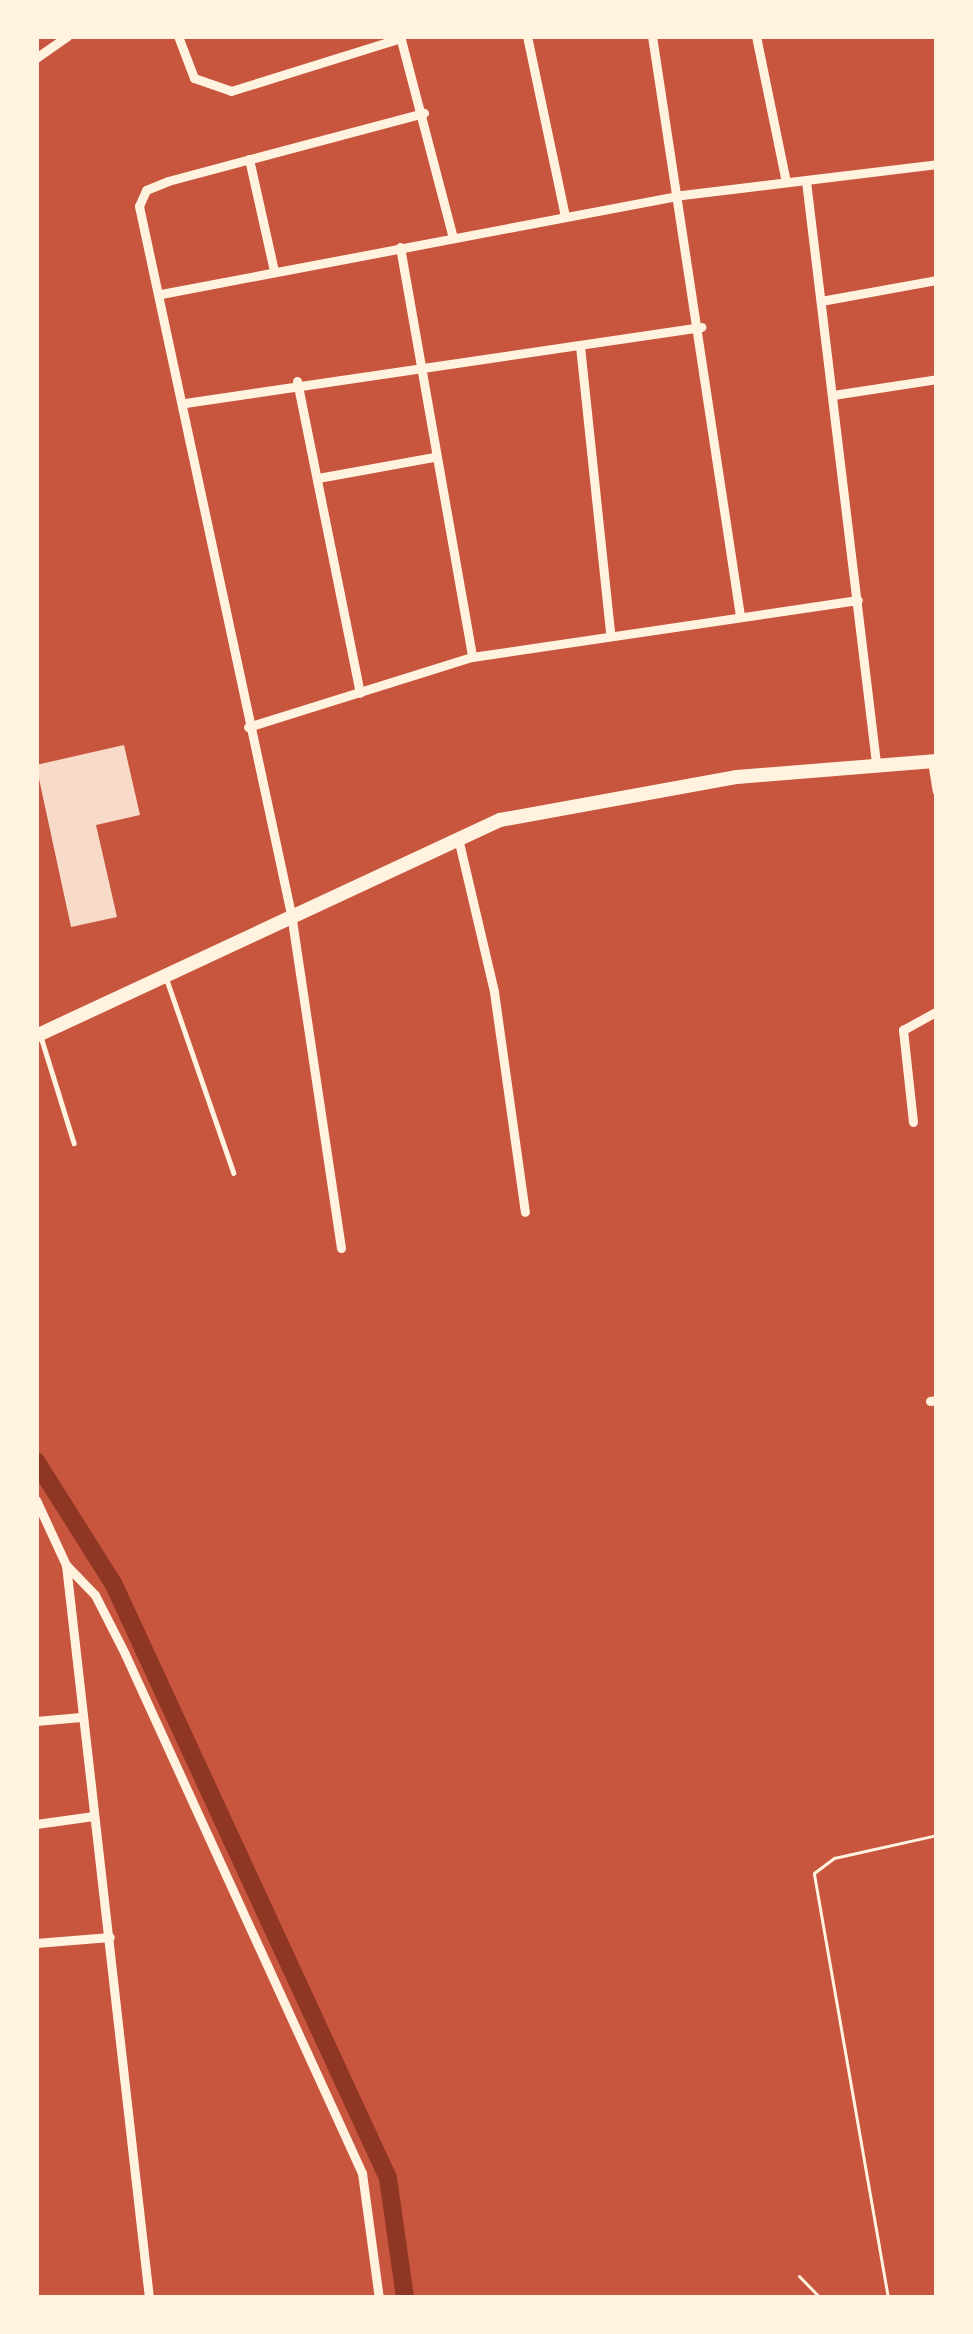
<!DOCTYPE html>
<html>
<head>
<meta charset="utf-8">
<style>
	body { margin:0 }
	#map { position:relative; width:973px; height:2334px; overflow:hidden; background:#c8553d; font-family:"Archivo Narrow",sans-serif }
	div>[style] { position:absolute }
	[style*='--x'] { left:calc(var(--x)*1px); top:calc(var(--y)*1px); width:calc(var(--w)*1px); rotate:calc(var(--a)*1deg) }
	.canal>* { height:18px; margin:-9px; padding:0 9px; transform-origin:9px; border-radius:9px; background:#8f3625 }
	.building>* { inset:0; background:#f7dbc8 }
	.path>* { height:3px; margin:-1.5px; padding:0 1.5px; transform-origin:1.5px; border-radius:1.5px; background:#fff3e0 }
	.service>* { height:4.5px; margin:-2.25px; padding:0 2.25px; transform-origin:2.25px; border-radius:2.25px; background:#fff3e0 }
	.minor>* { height:9px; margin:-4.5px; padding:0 4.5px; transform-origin:4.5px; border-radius:4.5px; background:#fff3e0 }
	.secondary>* { height:14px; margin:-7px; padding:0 7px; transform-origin:7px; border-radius:7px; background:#fff3e0 }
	span { translate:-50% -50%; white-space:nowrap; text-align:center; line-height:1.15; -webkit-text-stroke:12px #fff3e0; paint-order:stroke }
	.frame { position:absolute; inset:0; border:39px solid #fff3e0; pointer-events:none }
</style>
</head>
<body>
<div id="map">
	<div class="canal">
		<div style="--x:36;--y:1461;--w:146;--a:57.8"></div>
		<div style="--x:114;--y:1585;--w:653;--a:65.2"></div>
		<div style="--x:388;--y:2178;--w:121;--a:81.9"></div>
	</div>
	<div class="building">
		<div style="clip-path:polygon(124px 745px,140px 815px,96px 825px,117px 917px,71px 927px,36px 765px)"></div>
	</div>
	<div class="path">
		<div style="--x:799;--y:2276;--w:30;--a:46"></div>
		<div style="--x:888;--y:2298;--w:431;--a:-99.9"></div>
		<div style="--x:814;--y:1873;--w:25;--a:-37"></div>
		<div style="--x:834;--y:1858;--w:106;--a:-12.6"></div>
	</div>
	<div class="service">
		<div style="--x:167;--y:980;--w:204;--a:70.9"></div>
		<div style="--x:42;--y:1040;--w:108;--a:72.7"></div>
	</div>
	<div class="minor">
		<div style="--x:178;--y:36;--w:45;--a:69.1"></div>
		<div style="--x:194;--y:78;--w:39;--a:19"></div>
		<div style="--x:231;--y:91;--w:178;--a:-17.3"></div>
		<div style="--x:400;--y:36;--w:209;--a:75.3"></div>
		<div style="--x:527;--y:36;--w:184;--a:78.1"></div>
		<div style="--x:652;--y:36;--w:587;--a:81.37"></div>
		<div style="--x:756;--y:36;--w:149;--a:78.4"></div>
		<div style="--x:36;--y:58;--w:38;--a:-35"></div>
		<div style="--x:249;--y:159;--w:115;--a:77.4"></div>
		<div style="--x:806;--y:181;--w:586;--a:83.14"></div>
		<div style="--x:400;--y:247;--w:416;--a:80"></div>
		<div style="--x:161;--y:294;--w:530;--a:-10.76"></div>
		<div style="--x:682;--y:195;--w:257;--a:-6.9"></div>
		<div style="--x:821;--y:301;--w:118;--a:-10.3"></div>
		<div style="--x:580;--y:346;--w:289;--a:84"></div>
		<div style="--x:297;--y:381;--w:318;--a:78.6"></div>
		<div style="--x:833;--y:395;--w:105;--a:-8.7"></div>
		<div style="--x:185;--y:403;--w:522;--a:-8.38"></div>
		<div style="--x:318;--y:478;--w:117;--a:-10.3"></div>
		<div style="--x:248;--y:727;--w:235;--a:-17.4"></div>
		<div style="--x:472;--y:657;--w:390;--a:-8.4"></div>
		<div style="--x:932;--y:761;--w:30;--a:81"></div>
		<div style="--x:458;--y:838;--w:158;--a:76.8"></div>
		<div style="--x:494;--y:992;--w:222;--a:82"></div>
		<div style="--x:913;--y:1122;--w:93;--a:-96.2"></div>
		<div style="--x:903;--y:1030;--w:39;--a:-29"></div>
		<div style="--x:341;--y:1248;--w:338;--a:-98.5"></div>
		<div style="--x:291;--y:914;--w:724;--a:-102.12"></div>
		<div style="--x:139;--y:206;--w:17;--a:-66"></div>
		<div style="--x:146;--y:190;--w:24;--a:-22"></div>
		<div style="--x:168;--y:181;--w:265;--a:-14.9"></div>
		<div style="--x:930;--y:1401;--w:7;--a:-8"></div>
		<div style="--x:36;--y:1500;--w:72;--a:65.2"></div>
		<div style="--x:66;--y:1565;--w:738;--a:83.54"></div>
		<div style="--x:66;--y:1565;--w:42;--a:46"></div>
		<div style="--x:95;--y:1595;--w:66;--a:63"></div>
		<div style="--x:125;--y:1654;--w:571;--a:65.46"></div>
		<div style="--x:362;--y:2173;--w:126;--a:82.3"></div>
		<div style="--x:36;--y:1721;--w:45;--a:-5.1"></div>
		<div style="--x:36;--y:1824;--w:58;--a:-8"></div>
		<div style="--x:36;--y:1943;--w:74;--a:-4.6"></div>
	</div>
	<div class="secondary">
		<div style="--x:36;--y:1036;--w:512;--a:-24.96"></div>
		<div style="--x:500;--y:820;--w:241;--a:-10.3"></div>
		<div style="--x:737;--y:777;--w:201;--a:-4.6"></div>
	</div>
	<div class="frame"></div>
</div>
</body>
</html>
